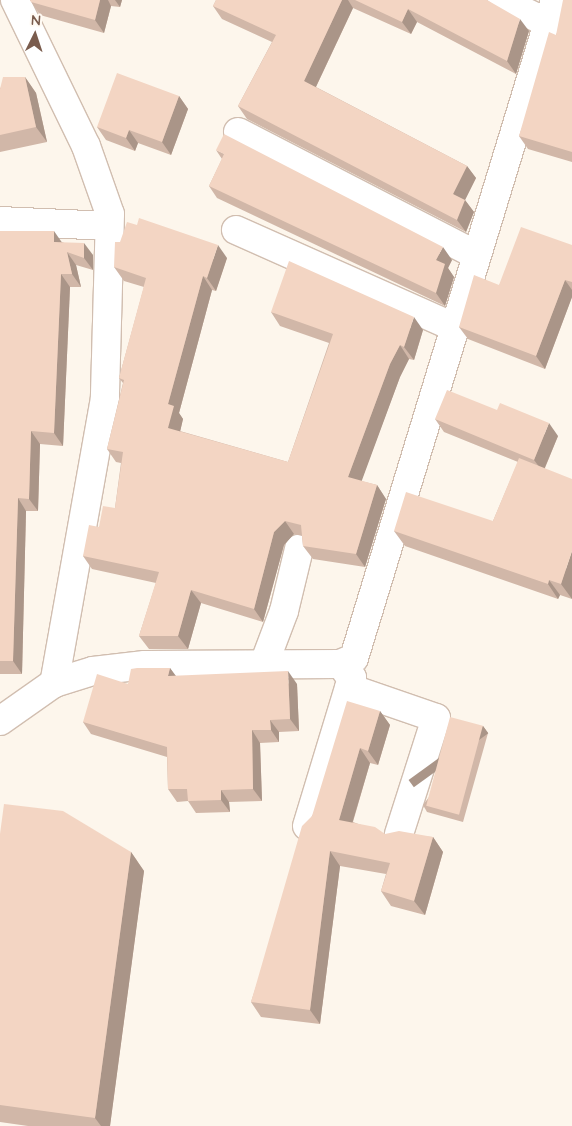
<!DOCTYPE html>
<html>
<head>
<meta charset="utf-8">
<style>
	body { margin:0 }
	#map { position:relative; width:572px; height:1126px; overflow:hidden; background:#fdf6ec; font-family:Quicksand,sans-serif }
	div>[style] { position:absolute }
	[style*='--x'] { left:calc(var(--x)*1px); top:calc(var(--y)*1px); width:calc(var(--w)*1px); rotate:calc(var(--a)*1deg) }
	.roads { filter:drop-shadow(1px 0 #d1beb0) drop-shadow(-1px 0 #d1beb0) drop-shadow(0 1px #d1beb0) drop-shadow(0 -1px #d1beb0) }
	.minor>* { height:28px; margin:-14px; padding:0 14px; transform-origin:14px; border-radius:14px; background:#fff }
	.wall>* { inset:0; background:#d1b7a8 }
	.shaded-wall>* { inset:0; background:#aa9588; transform-origin:0 0 }
	.building>* { inset:0; background:#f3d5c3; transform-origin:0 0 }
	span { translate:-50% -50%; white-space:nowrap; text-align:center; line-height:1.15; -webkit-text-stroke:4px #fffaf3; paint-order:stroke }
	.north { position:absolute; left:10px; top:10px; width:50px; height:50px; -webkit-text-stroke:4px #fffaf3; paint-order:stroke; rotate:4deg; font-size:14px; font-weight:700; line-height:20px; text-align:center; color:#7a5c4d }
	.north::after { content:''; display:block; margin:auto; width:18px; height:22px; background:#7a5c4d; clip-path:polygon(50% 0,100% 100%,50% 72%,0 100%) }
</style>
</head>
<body>
<div id="map">
	<div class="roads">
		<div class="minor">
			<div style="--x:15;--y:0;--w:162;--a:64.1"></div>
			<div style="--x:86;--y:146;--w:72;--a:70.6"></div>
			<div style="--x:110;--y:214;--w:184;--a:91.6"></div>
			<div style="--x:105;--y:398;--w:290;--a:100.1"></div>
			<div style="--x:500;--y:0;--w:51;--a:25.6"></div>
			<div style="--x:238;--y:132;--w:268;--a:27.3"></div>
			<div style="--x:0;--y:221;--w:109;--a:2.6"></div>
			<div style="--x:236;--y:230;--w:239;--a:24"></div>
			<div style="--x:264;--y:664;--w:57;--a:-69.3"></div>
			<div style="--x:284;--y:611;--w:64;--a:-76.4"></div>
			<div style="--x:349;--y:688;--w:92;--a:19"></div>
			<div style="--x:436;--y:718;--w:122;--a:107.7"></div>
			<div style="--x:0;--y:721;--w:66;--a:-35.1"></div>
			<div style="--x:54;--y:683;--w:41;--a:-17.1"></div>
			<div style="--x:93;--y:671;--w:52;--a:-6.6"></div>
			<div style="--x:145;--y:665;--w:195;--a:-0.3"></div>
			<div style="--x:340;--y:664;--w:15;--a:-23"></div>
			<div style="--x:354;--y:658;--w:688;--a:-73.01"></div>
			<div style="--x:307;--y:826;--w:155;--a:-73.1"></div>
			<div style="--x:352;--y:678;--w:9;--a:-131"></div>
		</div>
	</div>
	<div class="wall">
		<div style="clip-path:polygon(30px 0,122px 0,120px 7px,111px 6px,104px 33px,40px 15px)"></div>
		<div style="clip-path:polygon(216px 0,487px 0,529px 31px,516px 74px,417px 22px,411px 34px,353px 8px,316px 87px,467px 166px,476px 178px,465px 200px,474px 212px,466px 232px,247px 119px,238px 106px,272px 42px,222px 19px,213px 6px)"></div>
		<div style="clip-path:polygon(572px 0,572px 162px,528px 149px,519px 136px,556px 35px)"></div>
		<div style="clip-path:polygon(25px 77px,36px 93px,47px 142px,0 152px,0 88px)"></div>
		<div style="clip-path:polygon(179px 96px,188px 109px,171px 155px,138px 143px,135px 151px,106px 140px,97px 127px)"></div>
		<div style="clip-path:polygon(216px 150px,452px 260px,448px 268px,454px 277px,445px 306px,217px 198px,209px 186px,222px 159px)"></div>
		<div style="clip-path:polygon(0 231px,62px 242px,93px 255px,93px 270px,76px 265px,81px 287px,70px 287px,63px 446px,40px 444px,38px 511px,26px 511px,22px 674px,0 674px)"></div>
		<div style="clip-path:polygon(572px 245px,572px 297px,545px 369px,468px 339px,459px 327px,499px 285px)"></div>
		<div style="clip-path:polygon(227px 258px,216px 291px,212px 290px,179px 413px,183px 419px,180px 431px,288px 462px,329px 343px,280px 326px,271px 312px,423px 330px,414px 360px,409px 359px,400px 377px,361px 481px,377px 485px,386px 499px,365px 567px,313px 559px,303px 546px,302px 536px,294px 534px,284px 545px,263px 622px,201px 603px,188px 649px,149px 649px,139px 636px,156px 583px,92px 569px,83px 556px,99px 527px,115px 508px,121px 463px,116px 462px,107px 449px,123px 383px,119px 378px,144px 287px,124px 281px,114px 267px)"></div>
		<div style="clip-path:polygon(435px 419px,558px 436px,545px 468px,572px 599px,560px 595px,558px 599px,405px 546px,394px 531px,493px 521px,518px 462px,444px 432px)"></div>
		<div style="clip-path:polygon(170px 668px,175px 676px,297px 684px,299px 731px,279px 732px,279px 742px,260px 743px,262px 801px,229px 802px,230px 812px,196px 813px,188px 801px,177px 802px,168px 789px,167px 757px,91px 734px,83px 722px,128px 684px)"></div>
		<div style="clip-path:polygon(380px 711px,390px 725px,378px 765px,370px 763px,353px 822px,385px 834px,433px 837px,443px 852px,425px 915px,391px 906px,381px 891px,386px 874px,340px 866px,320px 1024px,261px 1017px,251px 1002px,312px 816px)"></div>
		<div style="clip-path:polygon(483px 726px,488px 733px,463px 822px,427px 812px,423px 805px)"></div>
		<div style="clip-path:polygon(0 834px,131px 852px,144px 871px,110px 1126px,28px 1126px,0 1122px)"></div>
	</div>
	<div class="shaded-wall">
		<div style="clip-path:polygon(100px 0,108px 0,111px 6px,104px 33px,95px 20px)"></div>
		<div style="clip-path:polygon(115px 0,122px 0,120px 7px)"></div>
		<div style="clip-path:polygon(342px 0,348px 0,353px 8px,313px 93px,304px 81px)"></div>
		<div style="clip-path:polygon(408px 9px,417px 22px,411px 34px,402px 22px)"></div>
		<div style="clip-path:polygon(520px 19px,529px 31px,516px 74px,507px 61px)"></div>
		<div style="clip-path:polygon(25px 77px,36px 93px,47px 142px,36px 127px)"></div>
		<div style="clip-path:polygon(179px 96px,188px 109px,171px 155px,162px 142px)"></div>
		<div style="clip-path:polygon(129px 130px,138px 143px,135px 151px,126px 138px)"></div>
		<div style="clip-path:polygon(467px 166px,476px 178px,465px 200px,474px 212px,466px 232px,457px 220px,453px 194px)"></div>
		<div style="clip-path:polygon(54px 231px,63px 244px,54px 242px)"></div>
		<div style="clip-path:polygon(84px 243px,93px 255px,93px 270px,84px 258px)"></div>
		<div style="clip-path:polygon(218px 245px,227px 258px,216px 291px,207px 278px)"></div>
		<div style="clip-path:polygon(443px 247px,452px 260px,448px 268px,454px 277px,445px 306px,436px 293px,436px 260px)"></div>
		<div style="clip-path:polygon(67px 252px,76px 265px,81px 287px,72px 274px)"></div>
		<div style="clip-path:polygon(61px 274px,70px 287px,63px 446px,54px 433px)"></div>
		<div style="clip-path:polygon(203px 276px,212px 290px,179px 413px,183px 419px,178px 441px,168px 428px,168px 404px)"></div>
		<div style="clip-path:polygon(565px 280px,572px 290px,572px 297px,545px 369px,536px 356px)"></div>
		<div style="clip-path:polygon(414px 317px,423px 330px,414px 360px,404px 347px)"></div>
		<div style="clip-path:polygon(400px 345px,409px 359px,400px 377px,358px 491px,348px 477px,390px 364px)"></div>
		<div style="clip-path:polygon(549px 423px,558px 436px,543px 472px,534px 460px)"></div>
		<div style="clip-path:polygon(31px 431px,40px 444px,38px 511px,29px 499px)"></div>
		<div style="clip-path:polygon(377px 485px,386px 499px,365px 567px,356px 554px)"></div>
		<div style="clip-path:polygon(18px 498px,26px 511px,22px 674px,13px 661px)"></div>
		<div style="clip-path:polygon(285px 521px,294px 534px,284px 545px,263px 622px,254px 609px,274px 532px)"></div>
		<div style="clip-path:polygon(572px 551px,572px 599px,561px 584px)"></div>
		<div style="clip-path:polygon(549px 580px,560px 595px,558px 599px,548px 584px)"></div>
		<div style="clip-path:polygon(191px 590px,201px 603px,188px 649px,178px 636px)"></div>
		<div style="clip-path:polygon(170px 668px,179px 680px,168px 676px)"></div>
		<div style="clip-path:polygon(288px 671px,297px 684px,299px 731px,290px 719px)"></div>
		<div style="clip-path:polygon(380px 711px,390px 725px,378px 765px,368px 751px)"></div>
		<div style="clip-path:polygon(270px 720px,279px 732px,279px 742px,271px 730px)"></div>
		<div style="left:483px;top:726px;width:9px;height:92px;rotate:54deg"></div>
		<div style="clip-path:polygon(252px 730px,260px 743px,262px 801px,253px 789px)"></div>
		<div style="clip-path:polygon(360px 748px,370px 763px,349px 834px,339px 820px)"></div>
		<div style="clip-path:polygon(221px 790px,229px 802px,230px 812px,221px 800px)"></div>
		<div style="clip-path:polygon(433px 837px,443px 852px,425px 915px,414px 901px)"></div>
		<div style="clip-path:polygon(330px 851px,340px 866px,320px 1024px,310px 1010px)"></div>
		<div style="clip-path:polygon(131px 852px,144px 871px,110px 1126px,101px 1126px,95px 1118px)"></div>
	</div>
	<div class="building">
		<div style="clip-path:polygon(30px 0,100px 0,95px 20px,31px 2px)"></div>
		<div style="clip-path:polygon(216px 0,342px 0,304px 81px,467px 166px,453px 194px,465px 200px,457px 220px,238px 106px,276px 35px,213px 6px)"></div>
		<div style="clip-path:polygon(355px 0,487px 0,520px 19px,507px 61px,408px 9px,402px 22px)"></div>
		<div style="clip-path:polygon(563px 0,572px 0,572px 152px,519px 136px,549px 32px,556px 35px)"></div>
		<div style="clip-path:polygon(117px 73px,179px 96px,162px 142px,129px 130px,126px 138px,97px 127px)"></div>
		<div style="clip-path:polygon(3px 77px,25px 77px,36px 127px,0 135px,0 89px)"></div>
		<div style="clip-path:polygon(224px 134px,443px 247px,436px 260px,445px 264px,436px 293px,209px 186px,224px 154px,216px 150px)"></div>
		<div style="clip-path:polygon(139px 218px,218px 245px,207px 278px,203px 276px,168px 404px,174px 406px,168px 428px,288px 462px,333px 334px,271px 312px,289px 261px,414px 317px,404px 347px,400px 345px,390px 364px,348px 477px,377px 485px,356px 554px,303px 546px,301px 525px,285px 521px,274px 532px,254px 609px,191px 590px,178px 636px,139px 636px,159px 572px,83px 556px,89px 525px,99px 527px,103px 506px,115px 508px,123px 452px,107px 449px,124px 380px,119px 378px,146px 278px,114px 267px,115px 242px,120px 242px,127px 222px,137px 225px)"></div>
		<div style="clip-path:polygon(521px 227px,572px 245px,572px 282px,565px 280px,536px 356px,459px 327px,474px 275px,499px 285px)"></div>
		<div style="clip-path:polygon(0 231px,54px 231px,54px 242px,84px 243px,84px 258px,67px 252px,72px 274px,61px 274px,54px 433px,31px 431px,29px 499px,18px 498px,13px 661px,0 661px)"></div>
		<div style="clip-path:polygon(447px 390px,497px 410px,500px 403px,549px 423px,534px 460px,435px 419px)"></div>
		<div style="clip-path:polygon(519px 458px,572px 479px,572px 551px,561px 584px,549px 580px,548px 584px,394px 531px,406px 492px,493px 521px)"></div>
		<div style="clip-path:polygon(137px 668px,170px 668px,168px 676px,288px 671px,290px 719px,270px 720px,271px 730px,252px 730px,253px 789px,221px 790px,221px 800px,188px 801px,187px 789px,168px 789px,167px 747px,83px 722px,97px 674px,128px 684px,131px 669px)"></div>
		<div style="clip-path:polygon(347px 701px,380px 711px,368px 751px,360px 748px,339px 820px,375px 827px,385px 834px,399px 831px,433px 837px,414px 901px,381px 891px,390px 863px,330px 851px,310px 1010px,251px 1002px,302px 826px,312px 816px)"></div>
		<div style="left:450px;top:717px;width:34px;height:92px;rotate:15deg"></div>
		<div style="clip-path:polygon(4px 804px,63px 811px,131px 852px,95px 1118px,0 1105px,0 834px)"></div>
	</div>
	<div class="north">N</div>
</div>
</body>
</html>
